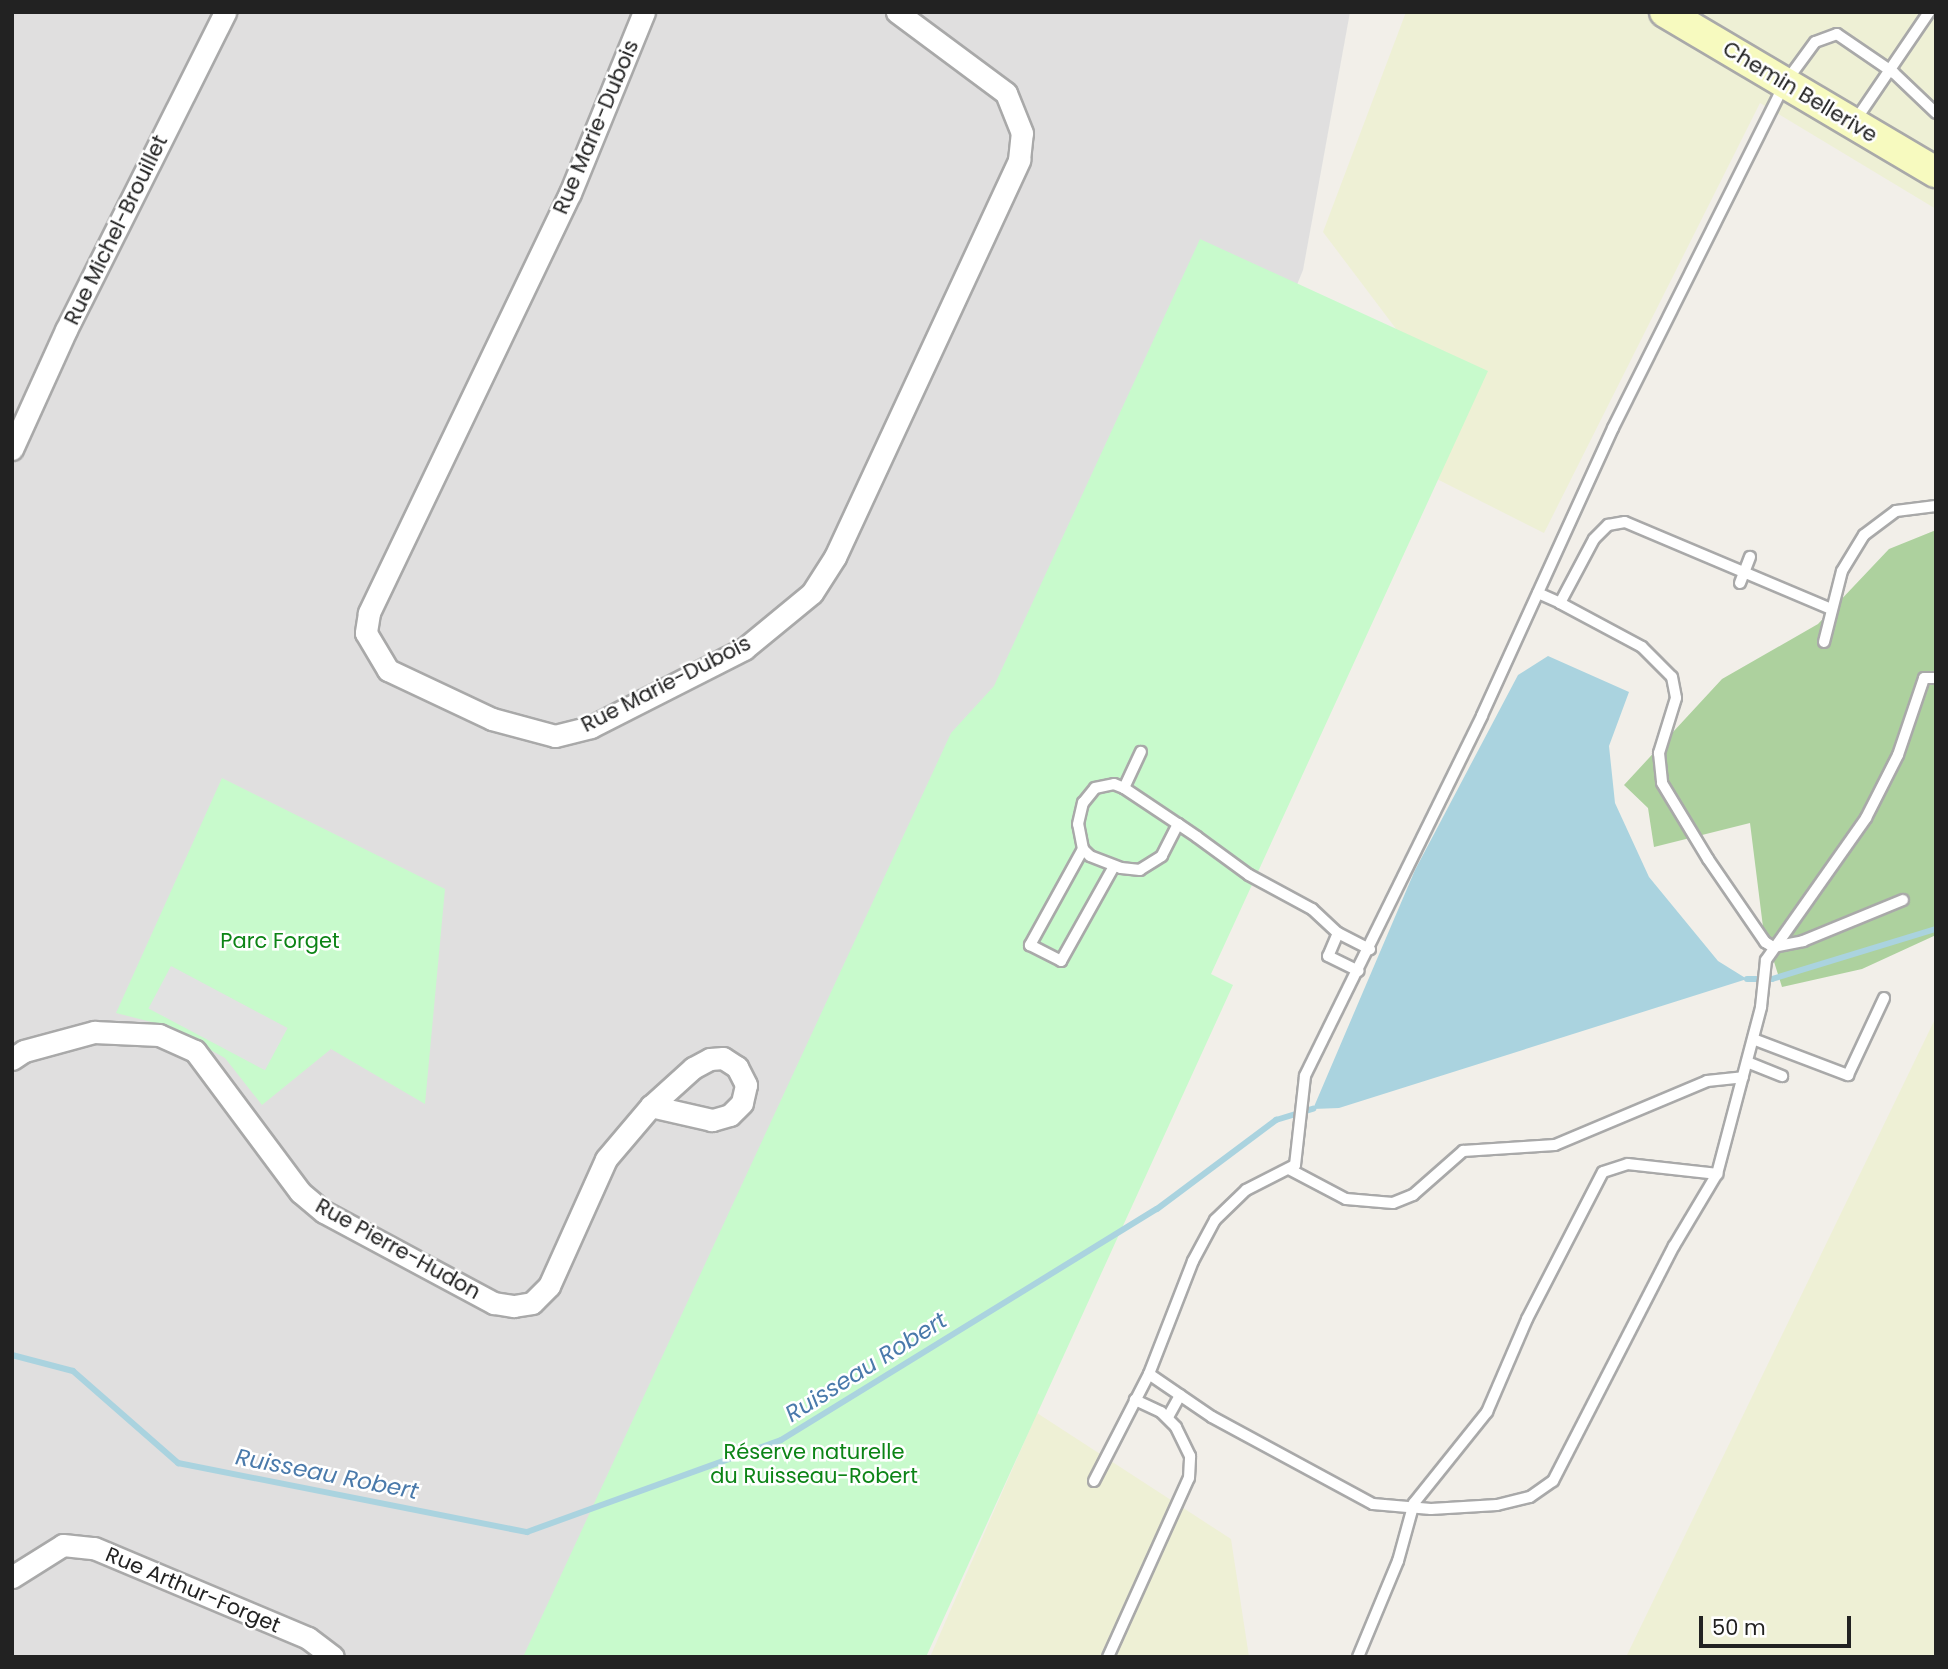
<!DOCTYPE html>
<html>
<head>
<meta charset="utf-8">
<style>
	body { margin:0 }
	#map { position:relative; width:1948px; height:1669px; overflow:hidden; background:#f2efe9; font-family:Poppins,sans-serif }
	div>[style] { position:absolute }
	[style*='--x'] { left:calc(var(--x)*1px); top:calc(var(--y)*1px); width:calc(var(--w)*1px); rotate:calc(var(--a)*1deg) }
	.residential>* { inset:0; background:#e0dfdf }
	.farmland>* { inset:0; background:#eef0d5 }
	.forest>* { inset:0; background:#add19e }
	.park>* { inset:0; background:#c8facc }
	.parking>* { inset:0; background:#e2e2e2; transform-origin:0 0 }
	.water>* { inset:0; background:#aad3df }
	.stream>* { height:6px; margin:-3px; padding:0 3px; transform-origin:3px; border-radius:3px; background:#aad3df }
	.roads { filter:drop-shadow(2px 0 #a9a9a9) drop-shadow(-2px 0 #a9a9a9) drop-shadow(0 2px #a9a9a9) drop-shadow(0 -2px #a9a9a9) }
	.lane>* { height:10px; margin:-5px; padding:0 5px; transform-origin:5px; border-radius:5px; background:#fff }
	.street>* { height:21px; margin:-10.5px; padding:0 10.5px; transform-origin:10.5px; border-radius:10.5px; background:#fff }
	.secondary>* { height:30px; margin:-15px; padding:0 15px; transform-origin:15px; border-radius:15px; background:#f7fabf }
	span { translate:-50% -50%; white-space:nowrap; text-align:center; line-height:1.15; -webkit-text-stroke:5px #fff; paint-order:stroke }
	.street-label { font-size:21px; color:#222 }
	.park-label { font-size:21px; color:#0c8416 }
	.water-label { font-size:23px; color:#4a7aab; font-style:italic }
	.frame { position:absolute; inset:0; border:14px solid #222; pointer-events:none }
	.scale { position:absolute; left:1699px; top:1616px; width:152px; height:32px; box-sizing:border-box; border:4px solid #222; border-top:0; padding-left:9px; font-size:21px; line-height:24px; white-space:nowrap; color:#222; -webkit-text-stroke:5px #fff; paint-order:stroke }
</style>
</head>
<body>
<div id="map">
	<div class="residential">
		<div style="clip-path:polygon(12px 12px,1350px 12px,1303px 270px,1137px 678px,528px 1657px,12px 1657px)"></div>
	</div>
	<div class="farmland">
		<div style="clip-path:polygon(1406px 12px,1936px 12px,1936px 209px,1760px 103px,1544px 533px,1413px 467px,1412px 350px,1323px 232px)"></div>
		<div style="clip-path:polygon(1936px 1017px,1936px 1657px,1626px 1657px)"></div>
		<div style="clip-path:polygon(1037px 1413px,1231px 1539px,1249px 1657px,930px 1657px)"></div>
	</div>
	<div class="forest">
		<div style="clip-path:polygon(1936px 530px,1936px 935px,1862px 969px,1782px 987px,1763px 927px,1750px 823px,1654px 847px,1648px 808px,1624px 785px,1722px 679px,1818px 624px,1889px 549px)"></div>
	</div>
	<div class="park">
		<div style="clip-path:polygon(1200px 239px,1488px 371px,1211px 974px,1233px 985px,926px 1657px,523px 1657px,951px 733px,994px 686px)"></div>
		<div style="clip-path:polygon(222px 778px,445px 889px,425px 1104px,331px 1049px,262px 1105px,225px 1058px,167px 1026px,116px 1013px)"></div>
	</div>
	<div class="parking">
		<div style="left:171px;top:966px;width:132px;height:48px;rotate:28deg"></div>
	</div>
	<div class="water">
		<div style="clip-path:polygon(1548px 656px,1629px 692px,1609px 746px,1615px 803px,1649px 877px,1718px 961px,1747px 979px,1339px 1108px,1313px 1109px,1415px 870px,1518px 675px)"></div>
	</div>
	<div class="stream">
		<div style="--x:1747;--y:979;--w:25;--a:0"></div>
		<div style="--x:1772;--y:979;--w:171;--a:-17"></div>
		<div style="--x:12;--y:1355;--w:63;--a:14.7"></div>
		<div style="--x:73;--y:1371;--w:140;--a:41.2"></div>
		<div style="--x:178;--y:1463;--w:356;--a:11.2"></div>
		<div style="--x:527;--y:1532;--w:270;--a:-19.9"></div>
		<div style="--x:781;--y:1440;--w:441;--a:-31.6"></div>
		<div style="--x:1157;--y:1209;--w:149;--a:-36.8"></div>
		<div style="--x:1276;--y:1120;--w:39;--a:-17"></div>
	</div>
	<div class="roads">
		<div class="lane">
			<div style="--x:1936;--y:113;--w:58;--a:-136.4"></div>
			<div style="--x:1894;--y:73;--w:69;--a:-145.6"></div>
			<div style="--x:1837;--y:34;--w:23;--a:160"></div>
			<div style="--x:1815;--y:42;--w:51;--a:126.2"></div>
			<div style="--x:1785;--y:83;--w:385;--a:116.5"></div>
			<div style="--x:1613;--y:428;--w:316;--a:114.5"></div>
			<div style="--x:1482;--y:716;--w:401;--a:116.2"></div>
			<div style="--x:1305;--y:1076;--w:90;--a:96.4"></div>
			<div style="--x:1295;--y:1165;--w:55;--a:153"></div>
			<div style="--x:1246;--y:1190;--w:43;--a:135.9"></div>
			<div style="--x:1215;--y:1220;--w:47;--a:118.2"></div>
			<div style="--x:1193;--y:1261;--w:121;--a:111.3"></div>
			<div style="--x:1149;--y:1374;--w:76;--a:34.3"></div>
			<div style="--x:1212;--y:1417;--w:183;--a:28.4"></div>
			<div style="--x:1373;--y:1504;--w:58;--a:4.9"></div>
			<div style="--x:1431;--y:1509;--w:66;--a:-3.5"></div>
			<div style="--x:1497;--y:1505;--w:34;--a:-14"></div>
			<div style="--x:1530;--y:1497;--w:28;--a:-35"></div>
			<div style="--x:1553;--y:1481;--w:264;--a:-62.8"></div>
			<div style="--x:1674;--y:1246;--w:84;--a:-59.2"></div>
			<div style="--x:1717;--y:1174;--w:173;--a:-75.2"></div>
			<div style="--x:1761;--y:1007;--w:47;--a:-83.9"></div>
			<div style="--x:1766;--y:960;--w:174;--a:-54.8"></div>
			<div style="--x:1866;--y:818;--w:71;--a:-63.1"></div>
			<div style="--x:1898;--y:755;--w:81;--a:-71.3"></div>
			<div style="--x:1924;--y:678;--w:12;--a:0"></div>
			<div style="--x:1855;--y:121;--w:132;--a:-55.8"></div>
			<div style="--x:1740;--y:583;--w:28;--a:-69"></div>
			<div style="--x:1538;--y:593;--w:24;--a:24"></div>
			<div style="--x:1560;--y:603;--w:72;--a:-62"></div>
			<div style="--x:1594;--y:539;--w:20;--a:-45"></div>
			<div style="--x:1608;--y:525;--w:17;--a:-10"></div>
			<div style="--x:1625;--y:522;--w:224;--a:22.9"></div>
			<div style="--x:1560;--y:603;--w:93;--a:28.2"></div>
			<div style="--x:1642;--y:647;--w:42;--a:45"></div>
			<div style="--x:1672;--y:677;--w:21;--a:79"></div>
			<div style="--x:1676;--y:698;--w:58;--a:107.2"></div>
			<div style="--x:1659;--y:753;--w:30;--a:84"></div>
			<div style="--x:1662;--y:783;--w:89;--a:58.8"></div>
			<div style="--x:1708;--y:859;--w:101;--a:55.5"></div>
			<div style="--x:1765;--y:942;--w:9;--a:32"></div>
			<div style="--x:1773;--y:947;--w:31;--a:-11"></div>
			<div style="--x:1803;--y:941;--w:108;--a:-22.3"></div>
			<div style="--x:1824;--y:642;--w:73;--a:-75.8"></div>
			<div style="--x:1842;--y:571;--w:42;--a:-58.6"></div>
			<div style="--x:1864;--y:535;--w:40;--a:-37"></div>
			<div style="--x:1896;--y:511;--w:40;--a:-7.1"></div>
			<div style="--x:1124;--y:788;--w:40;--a:-65"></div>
			<div style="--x:1178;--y:824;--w:36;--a:117"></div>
			<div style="--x:1162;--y:856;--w:26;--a:148"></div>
			<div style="--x:1140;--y:870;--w:19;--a:-174"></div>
			<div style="--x:1121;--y:868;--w:33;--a:-159"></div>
			<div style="--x:1090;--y:856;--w:10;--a:-135"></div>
			<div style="--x:1083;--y:849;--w:25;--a:-101"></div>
			<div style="--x:1078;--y:824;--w:22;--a:-77"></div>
			<div style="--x:1083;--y:803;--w:19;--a:-51"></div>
			<div style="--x:1095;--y:788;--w:19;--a:-12"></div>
			<div style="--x:1114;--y:784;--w:11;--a:22"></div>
			<div style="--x:1124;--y:788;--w:65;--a:33.7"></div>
			<div style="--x:1178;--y:824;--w:23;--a:34"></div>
			<div style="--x:1197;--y:837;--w:64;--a:36.2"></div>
			<div style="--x:1249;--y:875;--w:72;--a:28.4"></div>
			<div style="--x:1312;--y:909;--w:35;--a:43"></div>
			<div style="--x:1338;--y:933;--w:36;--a:27"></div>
			<div style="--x:1083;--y:849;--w:110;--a:118.9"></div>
			<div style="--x:1030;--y:945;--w:35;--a:27"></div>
			<div style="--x:1061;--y:961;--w:109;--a:-60.8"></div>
			<div style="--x:1338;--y:933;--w:25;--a:113"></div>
			<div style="--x:1328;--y:956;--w:34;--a:26"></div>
			<div style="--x:1753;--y:1039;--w:102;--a:20.8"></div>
			<div style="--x:1848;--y:1075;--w:85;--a:-64.9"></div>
			<div style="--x:1747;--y:1062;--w:38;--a:22"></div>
			<div style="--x:1289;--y:1169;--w:64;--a:27.8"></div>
			<div style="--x:1346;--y:1199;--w:47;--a:4.9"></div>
			<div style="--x:1393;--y:1203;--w:22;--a:-22"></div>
			<div style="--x:1413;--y:1195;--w:67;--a:-41.3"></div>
			<div style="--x:1463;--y:1151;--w:92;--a:-3.7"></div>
			<div style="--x:1555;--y:1145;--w:165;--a:-22.8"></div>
			<div style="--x:1707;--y:1081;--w:36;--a:-6"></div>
			<div style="--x:1168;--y:1417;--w:25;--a:-61"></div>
			<div style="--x:1094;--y:1481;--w:120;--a:-62.8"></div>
			<div style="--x:1108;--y:1657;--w:196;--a:-65.7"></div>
			<div style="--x:1189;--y:1478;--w:22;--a:-87"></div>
			<div style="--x:1190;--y:1456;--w:32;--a:-116"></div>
			<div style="--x:1176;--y:1427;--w:21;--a:-135"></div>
			<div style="--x:1161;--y:1412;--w:29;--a:-155"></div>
			<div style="--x:1358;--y:1657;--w:104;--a:-67.4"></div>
			<div style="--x:1398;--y:1561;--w:60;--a:-74.6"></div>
			<div style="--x:1414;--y:1503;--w:117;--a:-51.3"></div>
			<div style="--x:1487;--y:1412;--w:101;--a:-66.7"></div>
			<div style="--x:1527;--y:1319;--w:165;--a:-62.7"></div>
			<div style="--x:1603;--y:1172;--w:26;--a:-18"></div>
			<div style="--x:1628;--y:1164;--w:90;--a:6.4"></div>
		</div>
		<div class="street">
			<div style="--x:644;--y:12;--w:196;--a:112.2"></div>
			<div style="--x:570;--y:193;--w:466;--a:115.6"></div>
			<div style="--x:369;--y:613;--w:20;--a:99"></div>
			<div style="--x:366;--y:633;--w:43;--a:59.3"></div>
			<div style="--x:388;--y:670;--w:115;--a:25.2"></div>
			<div style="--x:492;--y:719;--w:65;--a:15.1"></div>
			<div style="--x:555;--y:736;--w:37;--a:-14"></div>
			<div style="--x:591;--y:727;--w:172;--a:-27"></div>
			<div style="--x:744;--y:649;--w:88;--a:-39.5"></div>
			<div style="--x:812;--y:593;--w:43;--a:-57.4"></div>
			<div style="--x:835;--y:557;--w:438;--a:-65.1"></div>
			<div style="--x:1019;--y:160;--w:27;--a:-84"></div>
			<div style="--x:1022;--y:133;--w:43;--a:-111.8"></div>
			<div style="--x:1006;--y:93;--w:136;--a:-143.4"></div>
			<div style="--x:12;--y:449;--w:131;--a:-65.6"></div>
			<div style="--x:66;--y:330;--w:356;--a:-63.4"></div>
			<div style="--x:12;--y:1059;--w:14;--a:-34"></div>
			<div style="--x:24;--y:1051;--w:73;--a:-15.2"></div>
			<div style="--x:94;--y:1032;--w:65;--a:2.6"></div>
			<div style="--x:159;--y:1035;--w:39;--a:24"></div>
			<div style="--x:195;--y:1051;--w:176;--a:53.3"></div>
			<div style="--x:300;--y:1192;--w:31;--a:40"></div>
			<div style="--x:324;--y:1212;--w:193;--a:28.2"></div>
			<div style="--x:494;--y:1303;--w:20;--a:9"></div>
			<div style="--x:514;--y:1306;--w:18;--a:-9"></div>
			<div style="--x:532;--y:1303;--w:24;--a:-45"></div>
			<div style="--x:549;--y:1286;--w:139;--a:-65.8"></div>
			<div style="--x:606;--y:1159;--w:70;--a:-49.7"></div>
			<div style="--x:651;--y:1106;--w:57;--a:-42.1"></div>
			<div style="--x:693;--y:1068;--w:19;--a:-28"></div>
			<div style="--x:710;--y:1059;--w:13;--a:-4"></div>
			<div style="--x:723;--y:1058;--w:17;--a:33"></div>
			<div style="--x:737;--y:1067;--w:20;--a:63"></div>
			<div style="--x:746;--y:1085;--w:18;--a:103"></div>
			<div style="--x:742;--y:1103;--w:17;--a:135"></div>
			<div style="--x:730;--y:1115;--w:19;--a:164"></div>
			<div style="--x:712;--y:1120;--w:63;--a:-167.1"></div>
			<div style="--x:12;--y:1577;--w:60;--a:-32.1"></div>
			<div style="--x:63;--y:1545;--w:31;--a:6"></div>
			<div style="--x:94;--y:1548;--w:232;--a:22.8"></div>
			<div style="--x:308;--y:1638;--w:31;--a:37"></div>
		</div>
		<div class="secondary">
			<div style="--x:1665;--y:12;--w:315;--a:30.6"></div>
		</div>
	</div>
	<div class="street-label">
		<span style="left:1800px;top:92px;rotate:31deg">Chemin Bellerive</span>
		<span style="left:596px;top:127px;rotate:-67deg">Rue Marie-Dubois</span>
		<span style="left:116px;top:230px;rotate:-64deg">Rue Michel-Brouillet</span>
		<span style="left:666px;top:684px;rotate:-27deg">Rue Marie-Dubois</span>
		<span style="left:398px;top:1249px;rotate:29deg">Rue Pierre-Hudon</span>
		<span style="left:193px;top:1590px;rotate:23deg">Rue Arthur-Forget</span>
	</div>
	<div class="park-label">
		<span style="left:280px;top:941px">Parc Forget</span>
		<span style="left:814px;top:1464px">Réserve naturelle<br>du Ruisseau-Robert</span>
	</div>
	<div class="water-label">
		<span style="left:866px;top:1367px;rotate:-32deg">Ruisseau Robert</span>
		<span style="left:327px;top:1474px;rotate:11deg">Ruisseau Robert</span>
	</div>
	<div class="frame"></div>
	<div class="scale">50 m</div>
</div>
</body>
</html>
